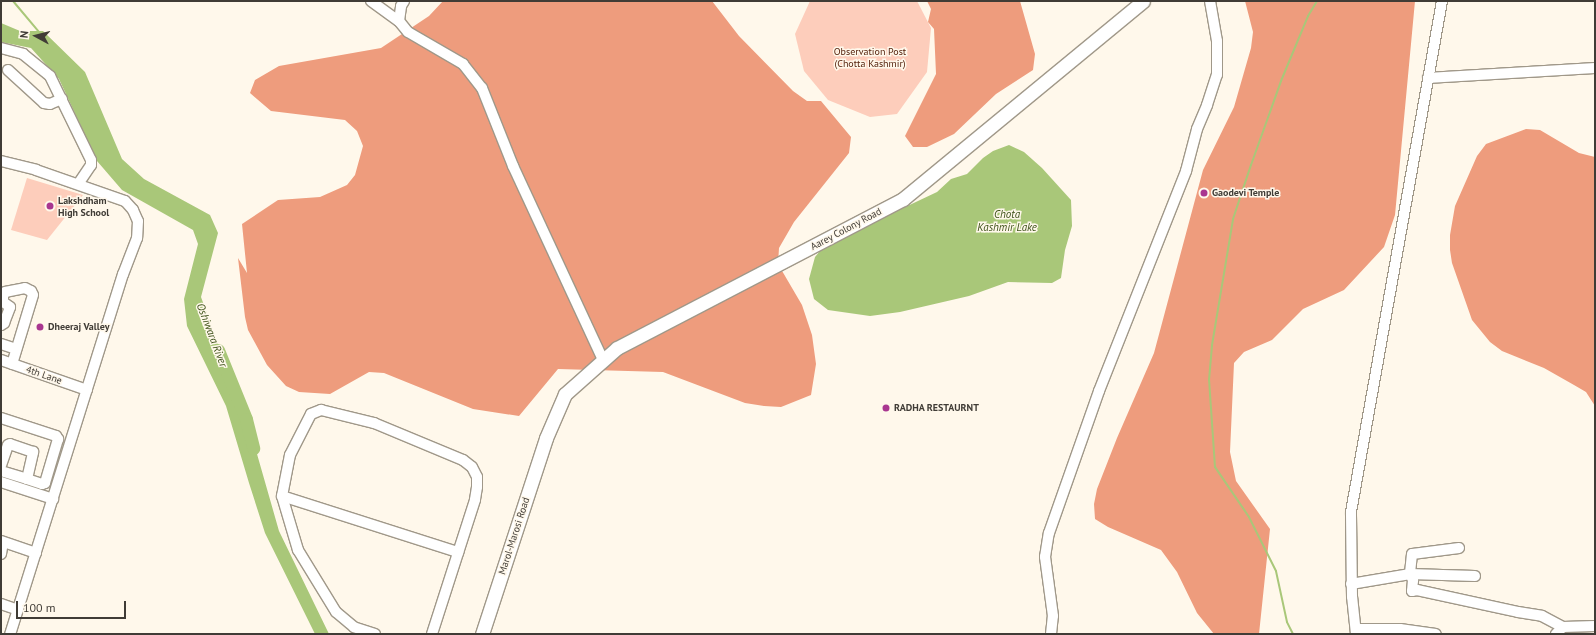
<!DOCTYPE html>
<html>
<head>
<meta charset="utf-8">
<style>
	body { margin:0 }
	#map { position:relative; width:1596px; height:635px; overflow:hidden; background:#fff8eb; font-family:"PT Sans",sans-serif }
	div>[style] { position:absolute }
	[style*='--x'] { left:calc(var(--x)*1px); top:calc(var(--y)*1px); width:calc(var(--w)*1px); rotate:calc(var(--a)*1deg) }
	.green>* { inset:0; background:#fdcdbb }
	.forest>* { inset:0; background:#ee9c7d }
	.water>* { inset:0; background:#a9c779 }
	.stream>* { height:2px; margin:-1px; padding:0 1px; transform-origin:1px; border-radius:1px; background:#a9c779 }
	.river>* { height:13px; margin:-6.5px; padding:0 6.5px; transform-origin:6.5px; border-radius:6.5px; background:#a9c779 }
	.roads { filter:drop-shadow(1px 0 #a09889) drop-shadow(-1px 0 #a09889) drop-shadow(0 1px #a09889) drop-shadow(0 -1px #a09889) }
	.minor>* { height:10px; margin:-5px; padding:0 5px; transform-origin:5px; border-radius:5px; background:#fff }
	.major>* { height:13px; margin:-6.5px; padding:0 6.5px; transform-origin:6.5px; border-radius:6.5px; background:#fff }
	.dots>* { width:11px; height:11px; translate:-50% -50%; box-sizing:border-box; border:2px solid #fff8eb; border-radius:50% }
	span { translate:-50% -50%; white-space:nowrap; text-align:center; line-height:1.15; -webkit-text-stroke:3px #fff8eb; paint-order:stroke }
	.park-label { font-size:10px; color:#56220d }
	.poi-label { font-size:10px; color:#403c36; font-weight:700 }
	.left { translate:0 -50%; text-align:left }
	.street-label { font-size:10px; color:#403c36 }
	.water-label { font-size:11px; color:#40531c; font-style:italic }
	.frame { position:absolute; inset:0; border:2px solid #403c36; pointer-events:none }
	.north { position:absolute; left:16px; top:16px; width:40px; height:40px; -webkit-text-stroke:3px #fff8eb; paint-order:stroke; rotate:277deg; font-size:11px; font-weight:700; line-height:16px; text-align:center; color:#403c36 }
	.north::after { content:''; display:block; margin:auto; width:14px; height:18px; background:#403c36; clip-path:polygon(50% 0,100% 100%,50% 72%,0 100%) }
	.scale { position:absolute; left:16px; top:601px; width:110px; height:18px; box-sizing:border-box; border:2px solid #403c36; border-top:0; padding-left:5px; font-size:12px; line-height:14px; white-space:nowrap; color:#403c36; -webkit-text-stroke:3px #fff8eb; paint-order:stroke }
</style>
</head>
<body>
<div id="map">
	<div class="green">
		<div style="clip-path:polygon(810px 1px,917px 1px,931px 28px,927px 72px,897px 114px,870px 117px,828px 100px,804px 71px,795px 34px)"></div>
		<div style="clip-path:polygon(27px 178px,83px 195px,47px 240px,11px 230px)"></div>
	</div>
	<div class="forest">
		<div style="clip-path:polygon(443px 1px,712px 1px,739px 36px,793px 91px,807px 101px,821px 101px,851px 137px,849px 153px,794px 222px,779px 248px,778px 264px,802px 305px,812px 335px,816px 364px,811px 395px,781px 407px,764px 406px,745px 403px,663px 372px,558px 369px,519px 416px,473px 409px,384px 373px,369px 372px,330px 394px,299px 392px,286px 386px,267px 365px,248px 330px,245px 317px,238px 258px,247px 273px,242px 224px,278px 200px,320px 197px,347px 185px,355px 175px,363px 146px,357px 131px,345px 120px,271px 111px,250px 93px,255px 80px,279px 66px,381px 48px,429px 16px)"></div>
		<div style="clip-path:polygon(927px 1px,1020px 1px,1035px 54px,1033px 70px,996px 94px,954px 134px,927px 147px,913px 147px,905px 136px,936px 74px,934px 29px,928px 22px,931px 9px)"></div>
		<div style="clip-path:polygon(1245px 1px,1415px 1px,1395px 215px,1384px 247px,1344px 290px,1303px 309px,1272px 340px,1244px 352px,1234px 363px,1230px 452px,1236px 481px,1270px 529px,1259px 634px,1214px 634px,1197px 613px,1177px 572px,1161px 550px,1108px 527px,1095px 519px,1094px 504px,1097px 489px,1117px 438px,1154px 353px,1203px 170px,1234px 107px,1251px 48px,1253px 32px)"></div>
		<div style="clip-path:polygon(1526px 129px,1540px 130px,1579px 153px,1595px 157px,1595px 406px,1586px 392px,1574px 385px,1544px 368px,1502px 351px,1490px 342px,1472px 320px,1452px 263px,1450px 250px,1450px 235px,1455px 206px,1477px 156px,1486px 144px)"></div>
	</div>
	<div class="water">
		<div style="clip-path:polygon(1px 23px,20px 31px,43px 31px,85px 72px,122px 159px,144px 179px,210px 215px,218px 233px,201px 297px,255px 447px,279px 531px,329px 634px,315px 634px,265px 533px,249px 483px,226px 406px,187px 326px,184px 299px,198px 244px,193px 230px,122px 190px,97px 161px,59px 79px,31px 48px,1px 42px)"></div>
		<div style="clip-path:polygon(1009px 145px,1024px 152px,1042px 168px,1071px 200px,1072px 226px,1065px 250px,1061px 278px,1052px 283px,1008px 282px,969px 296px,900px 312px,870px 316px,828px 310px,814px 299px,809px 279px,815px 257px,825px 245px,937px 192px,951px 179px,967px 174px,983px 158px,993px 151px)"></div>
	</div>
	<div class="stream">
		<div style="--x:13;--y:1;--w:40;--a:50"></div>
		<div style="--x:1293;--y:634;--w:13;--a:-117"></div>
		<div style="--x:1287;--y:622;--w:52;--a:-102.2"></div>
		<div style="--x:1276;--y:571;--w:60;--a:-116.6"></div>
		<div style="--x:1249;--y:517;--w:60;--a:-124.2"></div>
		<div style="--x:1215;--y:467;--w:87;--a:-93.9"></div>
		<div style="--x:1209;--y:380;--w:35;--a:-85"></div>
		<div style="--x:1212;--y:345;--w:128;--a:-80.5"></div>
		<div style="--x:1233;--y:219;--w:57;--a:-71.6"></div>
		<div style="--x:1251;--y:165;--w:89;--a:-70.3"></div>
		<div style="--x:1281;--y:81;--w:70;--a:-67.4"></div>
		<div style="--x:1308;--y:16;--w:17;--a:-59"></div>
	</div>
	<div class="river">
		<div style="--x:218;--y:350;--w:74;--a:67.9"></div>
		<div style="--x:246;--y:419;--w:30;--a:76"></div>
	</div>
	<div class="roads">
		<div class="minor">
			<div style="--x:371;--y:1;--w:34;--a:36"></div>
			<div style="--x:399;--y:21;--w:14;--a:51"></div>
			<div style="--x:408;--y:32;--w:64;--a:30.2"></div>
			<div style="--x:463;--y:64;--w:31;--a:52"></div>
			<div style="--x:482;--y:88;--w:84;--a:68.3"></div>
			<div style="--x:513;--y:166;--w:214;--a:65.1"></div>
			<div style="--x:399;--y:21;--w:15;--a:-82"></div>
			<div style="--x:401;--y:6;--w:6;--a:-59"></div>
			<div style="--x:1;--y:48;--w:23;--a:15"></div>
			<div style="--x:23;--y:54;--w:35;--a:39"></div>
			<div style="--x:50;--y:76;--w:93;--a:64"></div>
			<div style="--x:91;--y:160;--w:5;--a:90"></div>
			<div style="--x:91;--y:165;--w:23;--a:124"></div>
			<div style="--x:8;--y:70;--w:49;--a:42.5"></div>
			<div style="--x:44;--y:103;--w:6;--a:9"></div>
			<div style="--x:50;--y:104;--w:13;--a:-23"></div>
			<div style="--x:1428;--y:78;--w:167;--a:-3.4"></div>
			<div style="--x:1;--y:161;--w:36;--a:14"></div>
			<div style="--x:36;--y:170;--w:94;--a:19.2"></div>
			<div style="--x:125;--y:201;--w:12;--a:48"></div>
			<div style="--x:133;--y:210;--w:12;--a:66"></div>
			<div style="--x:138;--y:221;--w:17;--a:93"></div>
			<div style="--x:137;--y:238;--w:39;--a:111"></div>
			<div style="--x:123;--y:274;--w:377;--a:107.4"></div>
			<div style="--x:1;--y:325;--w:4;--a:-34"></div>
			<div style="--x:4;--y:323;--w:17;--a:-69"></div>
			<div style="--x:10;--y:307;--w:9;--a:-144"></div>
			<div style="--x:3;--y:302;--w:6;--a:-90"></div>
			<div style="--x:3;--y:296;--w:4;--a:-63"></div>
			<div style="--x:5;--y:292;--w:20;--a:-11"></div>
			<div style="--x:25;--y:288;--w:7;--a:27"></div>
			<div style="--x:31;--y:291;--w:4;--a:63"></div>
			<div style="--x:33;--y:295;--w:72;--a:106.9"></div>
			<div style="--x:1;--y:344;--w:16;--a:18"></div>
			<div style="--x:1;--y:360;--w:91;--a:19.2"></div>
			<div style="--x:1;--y:418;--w:58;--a:18.1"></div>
			<div style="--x:56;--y:436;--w:4;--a:56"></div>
			<div style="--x:58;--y:439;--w:46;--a:106.5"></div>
			<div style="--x:45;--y:483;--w:3;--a:162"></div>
			<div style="--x:42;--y:484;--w:16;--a:-162"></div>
			<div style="--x:27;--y:479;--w:28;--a:-77"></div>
			<div style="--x:33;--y:452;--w:24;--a:-161"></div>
			<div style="--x:10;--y:444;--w:2;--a:153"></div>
			<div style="--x:8;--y:445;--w:21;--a:109"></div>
			<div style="--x:1;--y:471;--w:27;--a:17"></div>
			<div style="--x:1;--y:482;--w:55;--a:18.1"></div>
			<div style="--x:282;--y:496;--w:185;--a:17.7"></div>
			<div style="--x:1;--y:541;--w:37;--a:19"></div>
			<div style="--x:1459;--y:548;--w:47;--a:172.7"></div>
			<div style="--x:1412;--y:554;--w:20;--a:96"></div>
			<div style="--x:1410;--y:574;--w:65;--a:1.8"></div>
			<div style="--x:1;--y:554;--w:12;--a:-81"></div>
			<div style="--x:1351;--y:584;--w:60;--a:-9.6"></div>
			<div style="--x:1410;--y:574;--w:7;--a:63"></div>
			<div style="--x:1413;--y:580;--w:11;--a:95"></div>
			<div style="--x:1412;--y:591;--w:5;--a:-11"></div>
			<div style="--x:1417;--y:590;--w:103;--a:12.3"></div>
			<div style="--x:1518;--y:612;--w:24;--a:9"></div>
			<div style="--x:1542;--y:616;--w:24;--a:28"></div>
			<div style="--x:1563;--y:627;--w:10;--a:135"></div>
			<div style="--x:1;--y:604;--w:18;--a:19"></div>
			<div style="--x:1563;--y:627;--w:32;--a:-2"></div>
			<div style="--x:1356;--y:629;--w:44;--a:0"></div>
			<div style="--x:1400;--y:629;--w:36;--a:8"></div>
			<div style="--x:375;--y:634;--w:22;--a:-162"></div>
			<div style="--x:354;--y:627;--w:23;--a:-140"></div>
			<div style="--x:336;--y:612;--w:73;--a:-121.5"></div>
			<div style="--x:298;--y:550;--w:56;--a:-106.5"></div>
			<div style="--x:282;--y:496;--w:42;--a:-79"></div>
			<div style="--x:290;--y:455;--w:46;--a:-62.9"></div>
			<div style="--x:311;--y:414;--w:11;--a:-22"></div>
			<div style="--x:321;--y:410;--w:55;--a:13.8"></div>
			<div style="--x:374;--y:423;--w:96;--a:22.6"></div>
			<div style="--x:463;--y:460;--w:11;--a:38"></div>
			<div style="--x:472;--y:467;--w:11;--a:63"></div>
			<div style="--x:477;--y:477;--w:10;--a:90"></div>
			<div style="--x:477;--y:487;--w:13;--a:99"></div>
			<div style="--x:475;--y:500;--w:141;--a:107.8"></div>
			<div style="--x:1051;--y:634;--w:18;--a:-84"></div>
			<div style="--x:1053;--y:616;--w:60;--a:-97.7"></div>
			<div style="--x:1045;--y:557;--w:24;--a:-81"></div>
			<div style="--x:1049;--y:533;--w:151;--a:-70.6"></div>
			<div style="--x:1099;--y:391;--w:237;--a:-68.4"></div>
			<div style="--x:1186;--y:171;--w:43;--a:-75.3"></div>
			<div style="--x:1197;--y:129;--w:26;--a:-67"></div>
			<div style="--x:1207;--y:105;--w:32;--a:-72"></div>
			<div style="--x:1217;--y:75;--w:34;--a:-90"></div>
			<div style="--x:1217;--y:41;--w:41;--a:-99.9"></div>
			<div style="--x:1356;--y:634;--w:37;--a:-96"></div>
			<div style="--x:1352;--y:597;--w:85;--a:-90.7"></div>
			<div style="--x:1351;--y:512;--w:519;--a:-79.9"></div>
		</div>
		<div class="major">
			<div style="--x:482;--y:634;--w:206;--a:-71.9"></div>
			<div style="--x:546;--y:438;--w:48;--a:-66.6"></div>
			<div style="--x:565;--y:394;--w:69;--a:-41.5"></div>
			<div style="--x:617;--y:348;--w:322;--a:-27.5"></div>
			<div style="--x:903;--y:199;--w:311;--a:-39.5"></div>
		</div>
	</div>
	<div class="dots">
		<div style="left:1204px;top:193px;background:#a93690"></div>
		<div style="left:50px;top:206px;background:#a93690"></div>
		<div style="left:40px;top:327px;background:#a93690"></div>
		<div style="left:886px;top:408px;background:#a93690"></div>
	</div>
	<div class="park-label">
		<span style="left:870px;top:57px">Observation Post<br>(Chotta Kashmir)</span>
	</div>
	<div class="poi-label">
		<span class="left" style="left:1212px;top:193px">Gaodevi Temple</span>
		<span class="left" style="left:58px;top:206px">Lakshdham<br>High School</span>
		<span class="left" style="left:48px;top:327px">Dheeraj Valley</span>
		<span class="left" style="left:894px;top:408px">RADHA RESTAURNT</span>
	</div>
	<div class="street-label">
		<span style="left:846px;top:229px;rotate:-28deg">Aarey Colony Road</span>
		<span style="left:44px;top:375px;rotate:19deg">4th Lane</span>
		<span style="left:514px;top:536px;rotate:-72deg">Marol-Marosi Road</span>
	</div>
	<div class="water-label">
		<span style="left:1007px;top:221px">Chota<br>Kashmir Lake</span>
		<span style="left:212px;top:335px;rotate:69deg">Oshiwara River</span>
	</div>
	<div class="frame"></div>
	<div class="north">N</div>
	<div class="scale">100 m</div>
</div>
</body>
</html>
